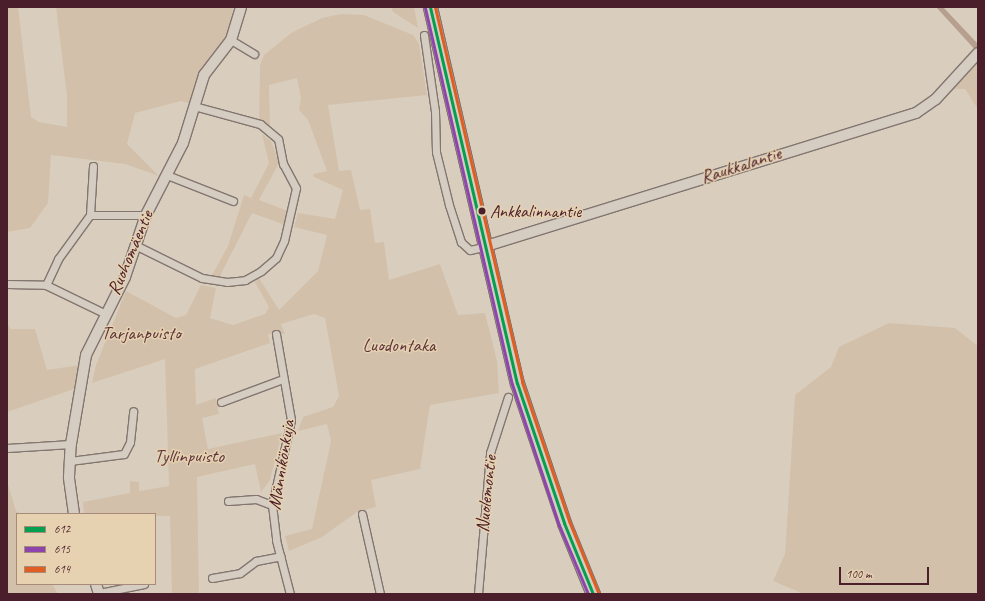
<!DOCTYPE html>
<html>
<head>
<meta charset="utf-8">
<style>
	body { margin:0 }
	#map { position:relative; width:985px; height:601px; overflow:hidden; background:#d9cebd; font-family:Caveat,sans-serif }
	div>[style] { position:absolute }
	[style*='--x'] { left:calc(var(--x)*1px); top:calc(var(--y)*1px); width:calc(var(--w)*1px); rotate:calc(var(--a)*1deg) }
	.green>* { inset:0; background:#d2c0aa }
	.water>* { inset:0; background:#b79f8f }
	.roads { filter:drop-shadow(1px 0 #837570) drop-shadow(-1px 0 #837570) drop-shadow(0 1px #837570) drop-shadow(0 -1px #837570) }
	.street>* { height:7px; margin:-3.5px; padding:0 3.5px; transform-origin:3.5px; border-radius:3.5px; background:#d5cdc1 }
	.secondary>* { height:10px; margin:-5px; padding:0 5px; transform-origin:5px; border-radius:5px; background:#d5cdc1 }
	.highway>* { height:13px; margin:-6.5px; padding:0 6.5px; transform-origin:6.5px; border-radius:6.5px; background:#d5cdc1 }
	.bus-1>* { height:3px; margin:-1.5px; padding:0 1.5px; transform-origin:1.5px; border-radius:1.5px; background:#049f4f }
	.bus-2>* { height:3px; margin:-1.5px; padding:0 1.5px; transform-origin:1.5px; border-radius:1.5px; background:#8e44ad }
	.bus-3>* { height:3px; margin:-1.5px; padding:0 1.5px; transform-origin:1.5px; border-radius:1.5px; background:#e15e23 }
	.dots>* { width:11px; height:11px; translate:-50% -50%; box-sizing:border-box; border:2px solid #e6d1b0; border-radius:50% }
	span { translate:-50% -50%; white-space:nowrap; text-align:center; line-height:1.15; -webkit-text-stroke:3px #e6d1b0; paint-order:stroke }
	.bus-label { font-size:18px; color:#4a1f2b }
	.left { translate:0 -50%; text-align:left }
	.street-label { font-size:19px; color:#4a1f2b }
	.park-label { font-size:19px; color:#5e353c }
	.frame { position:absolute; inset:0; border:8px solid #4a1f2b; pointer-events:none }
	.legend { position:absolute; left:16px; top:513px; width:140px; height:72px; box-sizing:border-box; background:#e6d1b0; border:1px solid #a88a7b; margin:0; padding:5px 7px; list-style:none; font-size:12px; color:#4a1f2b }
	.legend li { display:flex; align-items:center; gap:8px; height:20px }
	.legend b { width:20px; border:1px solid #a88a7b }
	.scale { position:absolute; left:839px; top:567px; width:90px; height:18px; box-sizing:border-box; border:2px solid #4a1f2b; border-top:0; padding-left:5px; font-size:12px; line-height:14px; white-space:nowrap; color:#4a1f2b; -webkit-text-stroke:3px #e6d1b0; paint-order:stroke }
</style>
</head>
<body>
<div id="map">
	<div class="green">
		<div style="clip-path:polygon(7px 7px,18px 7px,31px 117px,39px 122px,67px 127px,67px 96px,56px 7px,233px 7px,230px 29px,202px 72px,191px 104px,181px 101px,135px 113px,127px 144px,159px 176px,125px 164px,51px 155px,48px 203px,30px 228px,7px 232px)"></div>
		<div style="clip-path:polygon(391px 7px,414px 7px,418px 28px,393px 12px)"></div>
		<div style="clip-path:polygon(341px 14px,364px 15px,413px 35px,419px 44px,427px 95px,328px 105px,339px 171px,351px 170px,360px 210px,370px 209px,375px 243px,384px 242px,389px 280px,440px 264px,458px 315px,485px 313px,497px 361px,499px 393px,430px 405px,420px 469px,371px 480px,376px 507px,357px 512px,322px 537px,289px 551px,285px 536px,312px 529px,331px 441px,327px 424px,298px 431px,303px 417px,333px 407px,339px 396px,325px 318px,314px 314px,281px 324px,285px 334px,268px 334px,270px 343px,195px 369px,196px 405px,216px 398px,219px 414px,202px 418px,208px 449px,282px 433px,270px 480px,261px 492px,255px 464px,197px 477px,199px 594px,172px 594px,170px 516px,84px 514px,83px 502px,130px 493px,130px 481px,139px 482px,139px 491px,169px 486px,165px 359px,92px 383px,96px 365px,126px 291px,176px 318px,186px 315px,201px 285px,216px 288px,210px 318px,233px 325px,265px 314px,269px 307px,255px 282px,259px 278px,279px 310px,318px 271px,327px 235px,294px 227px,298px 213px,335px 219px,343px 190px,314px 177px,313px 174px,327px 171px,308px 120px,299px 110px,301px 98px,297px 78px,269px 85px,270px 126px,259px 122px,260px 65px,264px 55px,291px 33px,322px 18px)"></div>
		<div style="clip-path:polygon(978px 60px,978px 109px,965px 89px,955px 89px,944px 98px)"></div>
		<div style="clip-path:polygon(262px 134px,271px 141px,279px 163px,259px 200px,288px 211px,285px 225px,252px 213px,219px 278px,211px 277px,228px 246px,244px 195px,251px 198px,269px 163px)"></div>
		<div style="clip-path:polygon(889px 323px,955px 328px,978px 346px,978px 594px,804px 594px,773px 581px,785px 554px,795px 395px,831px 367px,839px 347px)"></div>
		<div style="clip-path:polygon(7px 324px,11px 329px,35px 329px,47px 370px,80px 365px,74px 389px,7px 412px)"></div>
		<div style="clip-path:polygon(7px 481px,16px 511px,21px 514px,17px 514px,17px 584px,52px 584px,58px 594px,7px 594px)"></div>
	</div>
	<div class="water">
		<div style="clip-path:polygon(936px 7px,943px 7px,978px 44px,978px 53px)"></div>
	</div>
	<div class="roads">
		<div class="street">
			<div style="--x:424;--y:35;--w:77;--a:81.8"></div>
			<div style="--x:435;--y:111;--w:41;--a:88.6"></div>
			<div style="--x:436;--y:152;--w:55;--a:76.2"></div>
			<div style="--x:449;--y:205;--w:39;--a:72"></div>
			<div style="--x:461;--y:242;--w:12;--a:42"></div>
			<div style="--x:470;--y:250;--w:13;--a:-13"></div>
			<div style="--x:231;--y:40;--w:27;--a:31"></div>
			<div style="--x:167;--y:175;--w:71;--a:21.5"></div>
			<div style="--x:90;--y:215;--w:56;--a:0"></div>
			<div style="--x:137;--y:246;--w:72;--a:26.2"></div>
			<div style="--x:202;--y:278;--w:25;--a:9"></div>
			<div style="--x:227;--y:282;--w:18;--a:-6"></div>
			<div style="--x:245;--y:280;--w:18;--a:-29"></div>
			<div style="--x:261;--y:271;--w:20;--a:-41"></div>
			<div style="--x:276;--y:258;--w:19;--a:-65"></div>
			<div style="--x:284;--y:241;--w:54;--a:-77.2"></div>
			<div style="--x:296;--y:188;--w:27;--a:-118"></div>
			<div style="--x:283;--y:164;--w:25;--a:-101"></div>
			<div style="--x:278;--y:139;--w:23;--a:-140"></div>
			<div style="--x:260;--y:124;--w:68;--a:-164.7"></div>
			<div style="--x:7;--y:284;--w:39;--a:1"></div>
			<div style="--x:46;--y:285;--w:64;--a:25.8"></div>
			<div style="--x:46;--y:285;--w:29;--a:-65"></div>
			<div style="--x:58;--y:259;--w:54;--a:-54"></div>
			<div style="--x:90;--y:215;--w:49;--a:-86.5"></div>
			<div style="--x:276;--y:334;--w:87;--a:80.1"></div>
			<div style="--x:291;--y:420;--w:87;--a:102.6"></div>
			<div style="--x:272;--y:505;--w:35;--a:83"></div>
			<div style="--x:276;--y:540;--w:56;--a:75.5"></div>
			<div style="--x:221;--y:402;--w:66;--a:-20.4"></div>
			<div style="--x:7;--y:448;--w:64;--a:-3.6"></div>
			<div style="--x:70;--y:461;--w:54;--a:-7.4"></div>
			<div style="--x:124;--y:454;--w:13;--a:-63"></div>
			<div style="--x:130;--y:442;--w:31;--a:-84"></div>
			<div style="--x:228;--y:501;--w:28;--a:-4"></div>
			<div style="--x:256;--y:499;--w:17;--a:21"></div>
			<div style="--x:362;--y:514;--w:82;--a:77.3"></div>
			<div style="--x:212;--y:578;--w:28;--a:-10"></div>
			<div style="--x:240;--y:573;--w:20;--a:-37"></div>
			<div style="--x:256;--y:561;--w:25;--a:-11"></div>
			<div style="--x:99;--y:593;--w:46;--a:-11.3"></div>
			<div style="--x:478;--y:594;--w:142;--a:-85.1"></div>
			<div style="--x:490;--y:453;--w:59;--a:-72.2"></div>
		</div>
		<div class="secondary">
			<div style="--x:483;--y:247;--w:453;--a:-17.2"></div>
			<div style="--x:916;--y:113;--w:24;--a:-35"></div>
			<div style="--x:936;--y:99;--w:62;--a:-47.6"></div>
			<div style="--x:74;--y:514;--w:37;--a:-98"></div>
			<div style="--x:69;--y:477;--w:33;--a:-87"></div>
			<div style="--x:71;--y:444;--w:90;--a:-80.4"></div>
			<div style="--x:86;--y:355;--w:87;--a:-63.4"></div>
			<div style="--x:125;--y:277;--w:65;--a:-71.3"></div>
			<div style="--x:146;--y:215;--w:81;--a:-62.8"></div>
			<div style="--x:183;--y:143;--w:71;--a:-72.8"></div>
			<div style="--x:204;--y:75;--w:44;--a:-52.4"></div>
			<div style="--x:231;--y:40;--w:34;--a:-73"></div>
			<div style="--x:96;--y:584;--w:10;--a:73"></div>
		</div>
		<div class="highway">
			<div style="--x:430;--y:7;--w:386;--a:77"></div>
			<div style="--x:517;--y:383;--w:148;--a:71.4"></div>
			<div style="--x:564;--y:523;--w:77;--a:67.8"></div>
		</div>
	</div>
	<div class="bus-1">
		<div style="--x:430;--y:7;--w:386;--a:77"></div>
		<div style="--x:517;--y:383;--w:148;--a:71.4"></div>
		<div style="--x:564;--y:523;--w:77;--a:67.8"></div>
	</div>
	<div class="bus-2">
		<div style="--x:425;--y:8;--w:386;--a:77"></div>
		<div style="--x:512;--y:384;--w:149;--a:71.6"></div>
		<div style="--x:559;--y:525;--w:75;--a:67.2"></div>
	</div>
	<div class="bus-3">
		<div style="--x:435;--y:7;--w:385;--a:76.9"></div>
		<div style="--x:522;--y:382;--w:147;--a:71.3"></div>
		<div style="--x:569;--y:521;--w:77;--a:67.8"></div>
	</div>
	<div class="dots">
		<div style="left:482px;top:211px;background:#4a1f2b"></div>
	</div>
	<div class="bus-label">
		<span class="left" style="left:490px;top:211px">Ankkalinnantie</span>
	</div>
	<div class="street-label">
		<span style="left:741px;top:166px;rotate:-18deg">Raukkalantie</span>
		<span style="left:131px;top:253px;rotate:-67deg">Ruohomäentie</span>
		<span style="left:282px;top:465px;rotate:-81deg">Männikönkuja</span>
		<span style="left:487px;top:494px;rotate:-84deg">Nuolemontie</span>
	</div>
	<div class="park-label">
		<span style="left:141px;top:334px">Tarjanpuisto</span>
		<span style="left:399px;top:346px">Luodontaka</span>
		<span style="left:189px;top:457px">Tyllinpuisto</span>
	</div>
	<div class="frame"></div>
	<ul class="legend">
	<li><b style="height:5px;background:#049f4f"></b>612</li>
	<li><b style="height:5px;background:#8e44ad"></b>615</li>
	<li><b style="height:5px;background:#e15e23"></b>614</li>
	</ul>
	<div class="scale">100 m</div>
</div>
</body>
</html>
